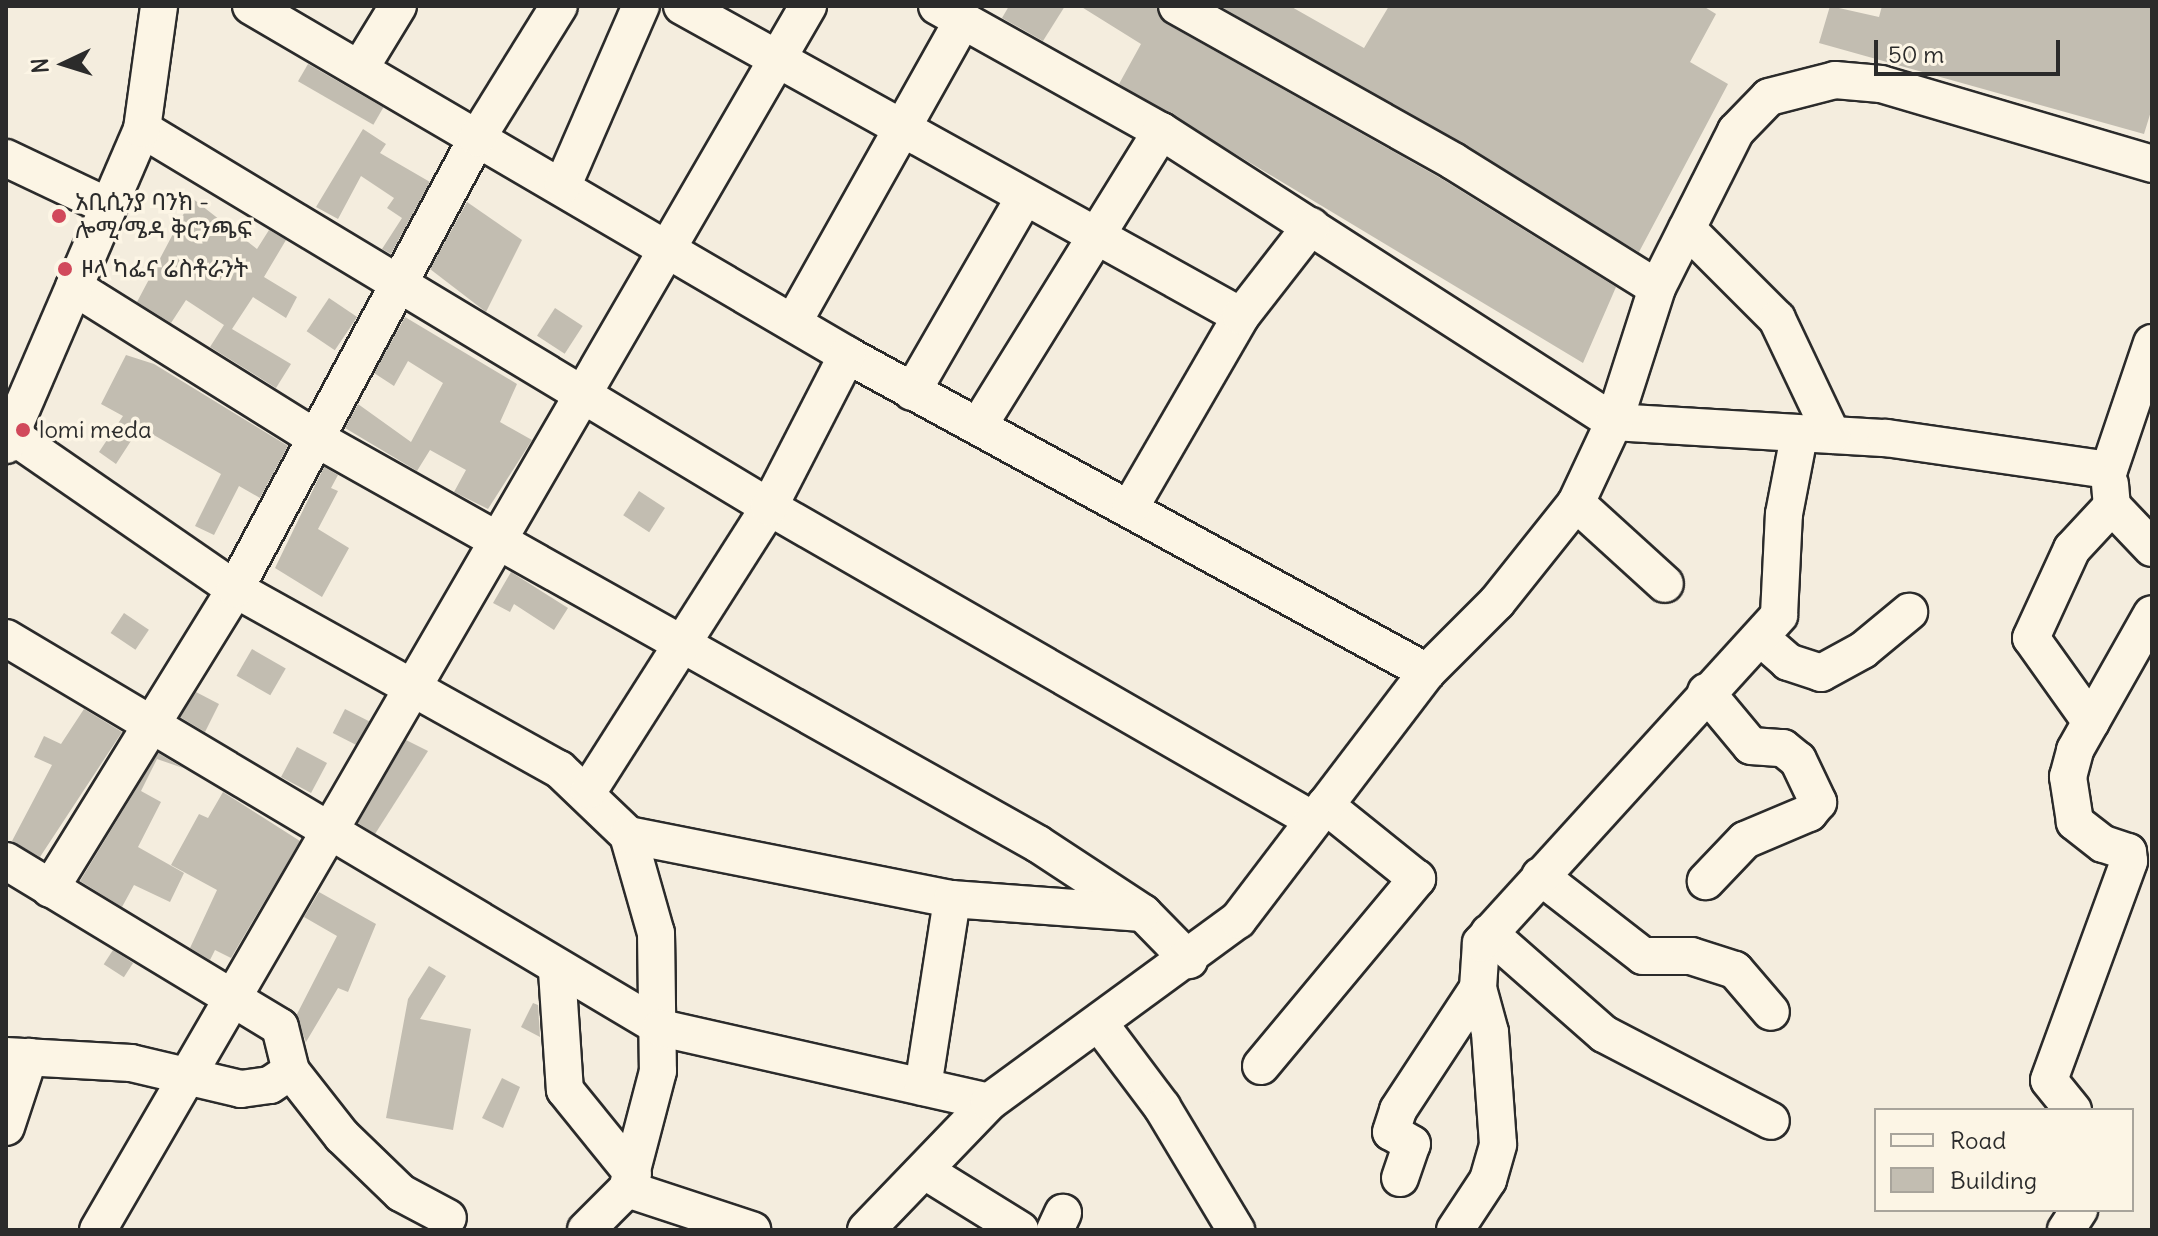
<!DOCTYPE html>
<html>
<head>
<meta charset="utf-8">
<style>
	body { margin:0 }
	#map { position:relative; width:2158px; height:1236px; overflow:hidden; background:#f4edde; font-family:Delius,"Noto Sans Ethiopic",sans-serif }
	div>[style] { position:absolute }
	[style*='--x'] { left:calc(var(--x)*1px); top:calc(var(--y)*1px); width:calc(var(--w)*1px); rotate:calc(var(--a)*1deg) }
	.building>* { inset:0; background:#c2bdb1; transform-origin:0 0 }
	.roads { filter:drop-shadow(2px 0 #2b2b2b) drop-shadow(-2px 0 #2b2b2b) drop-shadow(0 2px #2b2b2b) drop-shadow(0 -2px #2b2b2b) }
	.minor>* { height:36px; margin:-18px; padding:0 18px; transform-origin:18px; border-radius:18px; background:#fcf5e5 }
	.dots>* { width:22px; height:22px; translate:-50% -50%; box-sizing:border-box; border:4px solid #fcf5e5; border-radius:50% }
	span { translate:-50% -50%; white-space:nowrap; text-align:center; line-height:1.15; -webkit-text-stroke:7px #fcf5e5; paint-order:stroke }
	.poi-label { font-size:24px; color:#2b2b2b }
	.left { translate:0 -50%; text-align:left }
	.frame { position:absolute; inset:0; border:8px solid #2b2b2b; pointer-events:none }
	.legend { position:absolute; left:1874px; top:1108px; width:260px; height:104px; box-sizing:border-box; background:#fcf5e5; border:2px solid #a8a49b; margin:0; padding:10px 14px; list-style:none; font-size:24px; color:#2b2b2b }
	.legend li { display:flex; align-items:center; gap:16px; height:40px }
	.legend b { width:40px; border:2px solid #a8a49b }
	.north { position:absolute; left:24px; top:24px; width:80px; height:80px; -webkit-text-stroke:6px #fcf5e5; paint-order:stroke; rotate:266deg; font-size:22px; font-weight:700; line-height:32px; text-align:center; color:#2b2b2b }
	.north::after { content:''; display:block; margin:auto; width:28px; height:36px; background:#2b2b2b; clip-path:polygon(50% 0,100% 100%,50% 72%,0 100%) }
	.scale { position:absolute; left:1874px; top:40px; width:186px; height:36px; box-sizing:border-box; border:4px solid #2b2b2b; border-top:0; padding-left:10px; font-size:24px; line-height:28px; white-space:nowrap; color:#2b2b2b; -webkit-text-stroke:6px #fcf5e5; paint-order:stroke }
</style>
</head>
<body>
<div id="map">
	<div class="building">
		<div style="clip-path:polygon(1009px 6px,1065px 6px,1043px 41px,1002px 18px)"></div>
		<div style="clip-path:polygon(1080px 6px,1156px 6px,1167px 24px,1442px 179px,1616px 287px,1583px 363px,1119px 84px,1141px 44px)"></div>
		<div style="clip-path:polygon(1220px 6px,1290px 6px,1364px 48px,1389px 6px,1703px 6px,1716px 14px,1690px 62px,1728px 84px,1639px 252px)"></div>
		<div style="clip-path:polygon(1830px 6px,1879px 17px,1882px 6px,2152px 6px,2152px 108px,2144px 134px,1819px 43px)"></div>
		<div style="left:308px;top:64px;width:87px;height:20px;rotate:30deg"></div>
		<div style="clip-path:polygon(363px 129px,386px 144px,380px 153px,430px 182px,391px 254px,382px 249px,402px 218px,387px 208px,394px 198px,361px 176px,338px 219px,316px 207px)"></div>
		<div style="clip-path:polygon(192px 198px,257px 249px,269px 230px,286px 240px,264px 277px,297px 297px,286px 318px,253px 297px,232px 329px,291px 364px,276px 388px,210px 347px,224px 325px,186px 300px,171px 323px,137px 302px)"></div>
		<div style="clip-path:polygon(467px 202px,522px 240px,486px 312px,430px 269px)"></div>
		<div style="left:329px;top:298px;width:34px;height:40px;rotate:34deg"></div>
		<div style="left:555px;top:308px;width:33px;height:33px;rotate:33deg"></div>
		<div style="clip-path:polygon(405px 317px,517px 384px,500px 422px,532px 440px,488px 509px,454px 492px,466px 470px,430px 450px,417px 471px,345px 428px,358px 404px,411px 442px,443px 383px,408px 361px,394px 386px,374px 373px)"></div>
		<div style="clip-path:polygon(126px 355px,154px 364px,288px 446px,260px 498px,239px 486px,214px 535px,195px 526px,221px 474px,140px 427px,116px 464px,99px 452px,123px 416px,101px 404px)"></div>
		<div style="clip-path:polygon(324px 467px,338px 475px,331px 488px,338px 491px,318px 529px,349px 548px,322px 597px,275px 568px)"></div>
		<div style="left:639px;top:491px;width:31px;height:29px;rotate:33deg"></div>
		<div style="clip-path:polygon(511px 572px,568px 608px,554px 630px,514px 604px,510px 612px,493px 603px)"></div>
		<div style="left:124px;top:613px;width:30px;height:24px;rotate:34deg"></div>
		<div style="left:252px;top:649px;width:39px;height:31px;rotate:30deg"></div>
		<div style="clip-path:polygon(196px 692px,219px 704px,205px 732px,180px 717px)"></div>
		<div style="clip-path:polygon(84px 709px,122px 732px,40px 857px,12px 841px,52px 765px,34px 757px,44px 736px,61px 744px)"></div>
		<div style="left:345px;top:709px;width:27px;height:27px;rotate:27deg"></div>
		<div style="clip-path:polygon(406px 740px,428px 751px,375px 834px,358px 823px)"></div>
		<div style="left:297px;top:747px;width:34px;height:34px;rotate:28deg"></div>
		<div style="clip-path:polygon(158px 753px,183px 768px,157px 759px,141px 791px,161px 802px,138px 847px,184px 873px,170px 902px,134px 885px,122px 907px,80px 881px)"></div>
		<div style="clip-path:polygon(223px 792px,300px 841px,231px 958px,215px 950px,210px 960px,190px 948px,217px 890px,171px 865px,199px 814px,208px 818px)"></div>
		<div style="clip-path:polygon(319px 892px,376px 924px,348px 992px,338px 988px,306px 1042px,296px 1016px,337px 936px,304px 917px)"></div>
		<div style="left:113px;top:950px;width:24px;height:17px;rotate:33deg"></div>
		<div style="clip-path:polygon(429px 966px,446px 976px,420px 1019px,471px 1029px,453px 1130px,386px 1118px,408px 999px)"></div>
		<div style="clip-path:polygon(533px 1003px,538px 1005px,540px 1037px,521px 1027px)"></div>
		<div style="clip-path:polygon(502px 1078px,520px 1087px,503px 1128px,482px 1118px)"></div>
	</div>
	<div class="roads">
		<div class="minor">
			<div style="--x:251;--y:6;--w:691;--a:30.35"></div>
			<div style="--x:847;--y:355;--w:661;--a:28.66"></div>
			<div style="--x:682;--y:6;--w:639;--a:29.01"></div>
			<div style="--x:937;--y:6;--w:257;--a:29.2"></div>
			<div style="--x:1161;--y:131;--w:538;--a:32.72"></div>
			<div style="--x:1614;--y:422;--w:272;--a:3.4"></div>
			<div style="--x:1886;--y:438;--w:225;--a:8.2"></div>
			<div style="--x:2109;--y:470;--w:134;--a:-71.3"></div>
			<div style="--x:1177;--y:6;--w:317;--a:29.3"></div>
			<div style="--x:1453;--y:161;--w:240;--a:31.9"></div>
			<div style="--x:362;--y:65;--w:69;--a:-58.6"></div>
			<div style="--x:142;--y:129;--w:732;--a:31.08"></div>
			<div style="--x:769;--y:507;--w:628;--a:29.91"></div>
			<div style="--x:6;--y:158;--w:112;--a:25.4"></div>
			<div style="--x:563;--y:185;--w:195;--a:-66.5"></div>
			<div style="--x:1687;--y:229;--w:127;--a:45"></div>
			<div style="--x:1777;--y:319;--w:128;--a:64.6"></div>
			<div style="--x:74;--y:287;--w:287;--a:32"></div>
			<div style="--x:317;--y:439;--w:827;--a:29.32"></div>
			<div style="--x:1038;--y:844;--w:126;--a:33.3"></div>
			<div style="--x:1143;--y:913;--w:66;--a:45.6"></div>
			<div style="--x:794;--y:321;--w:343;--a:-60.7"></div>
			<div style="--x:912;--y:392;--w:222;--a:-60"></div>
			<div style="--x:979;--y:425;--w:346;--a:-58.2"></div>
			<div style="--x:10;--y:434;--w:273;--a:34.6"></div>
			<div style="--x:235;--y:589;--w:371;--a:29.1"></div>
			<div style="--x:559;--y:769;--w:95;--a:43.7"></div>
			<div style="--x:628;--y:835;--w:102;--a:74.1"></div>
			<div style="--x:656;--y:933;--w:138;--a:89.2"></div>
			<div style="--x:658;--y:1071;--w:122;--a:104.7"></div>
			<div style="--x:627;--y:1189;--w:58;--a:135"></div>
			<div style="--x:6;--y:445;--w:344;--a:-66.7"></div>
			<div style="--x:142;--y:129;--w:124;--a:-82.1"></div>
			<div style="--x:2110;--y:484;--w:22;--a:85"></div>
			<div style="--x:2112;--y:506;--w:58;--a:46.4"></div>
			<div style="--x:1576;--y:503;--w:120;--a:42.3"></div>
			<div style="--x:1131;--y:506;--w:220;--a:-59.9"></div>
			<div style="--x:1241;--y:316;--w:114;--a:-52.1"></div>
			<div style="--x:6;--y:638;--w:762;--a:30.77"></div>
			<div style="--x:661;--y:1028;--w:336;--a:12.7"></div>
			<div style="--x:1762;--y:639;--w:35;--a:41"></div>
			<div style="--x:1788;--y:662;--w:35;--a:18"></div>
			<div style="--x:1821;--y:673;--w:48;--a:-28.7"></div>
			<div style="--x:1863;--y:650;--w:60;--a:-39.6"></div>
			<div style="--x:1706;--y:692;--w:70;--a:50.2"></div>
			<div style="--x:1751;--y:746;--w:32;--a:4"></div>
			<div style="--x:1783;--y:748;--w:19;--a:39"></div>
			<div style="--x:1798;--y:760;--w:47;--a:64.5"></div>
			<div style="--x:1818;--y:802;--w:14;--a:129"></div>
			<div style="--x:1809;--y:813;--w:69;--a:157.1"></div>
			<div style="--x:1745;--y:840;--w:57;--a:133.6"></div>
			<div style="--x:2091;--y:722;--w:103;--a:-125.5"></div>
			<div style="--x:2031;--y:638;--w:98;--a:-65.3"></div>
			<div style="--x:2072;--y:549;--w:59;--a:-47.1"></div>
			<div style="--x:589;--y:790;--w:335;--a:-57.5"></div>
			<div style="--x:769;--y:507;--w:171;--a:-62.8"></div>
			<div style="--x:628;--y:835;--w:330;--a:11.2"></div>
			<div style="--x:952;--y:899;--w:190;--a:4.2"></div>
			<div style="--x:6;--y:861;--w:320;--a:31.2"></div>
			<div style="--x:280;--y:1027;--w:45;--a:76"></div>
			<div style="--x:291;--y:1071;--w:83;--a:51.9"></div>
			<div style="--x:342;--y:1136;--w:82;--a:44"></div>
			<div style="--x:401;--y:1193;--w:53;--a:28"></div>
			<div style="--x:1540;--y:876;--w:130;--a:37.8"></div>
			<div style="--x:1643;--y:956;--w:48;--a:0"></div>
			<div style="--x:1691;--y:956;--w:46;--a:17.7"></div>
			<div style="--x:1735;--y:970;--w:55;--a:49.4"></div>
			<div style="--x:50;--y:889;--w:352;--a:-58.3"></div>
			<div style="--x:235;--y:589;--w:512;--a:-61.78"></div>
			<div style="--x:477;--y:138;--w:155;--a:-58.2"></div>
			<div style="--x:1489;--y:933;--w:153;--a:41.3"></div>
			<div style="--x:1604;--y:1034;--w:188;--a:27.5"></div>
			<div style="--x:557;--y:971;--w:119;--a:86.2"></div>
			<div style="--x:565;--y:1090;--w:108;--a:51"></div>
			<div style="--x:1099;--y:1023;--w:105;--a:53.1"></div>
			<div style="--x:1162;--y:1107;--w:144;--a:59"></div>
			<div style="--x:6;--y:1056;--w:125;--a:3.2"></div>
			<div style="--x:131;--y:1063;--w:113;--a:13.3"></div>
			<div style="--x:241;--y:1089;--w:29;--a:-8"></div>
			<div style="--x:270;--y:1085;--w:25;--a:-34"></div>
			<div style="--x:1261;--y:1066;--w:244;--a:-50.2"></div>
			<div style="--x:1417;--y:879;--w:118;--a:-141.2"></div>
			<div style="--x:923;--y:1087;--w:190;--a:-81.2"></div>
			<div style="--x:2073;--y:1110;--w:38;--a:-129"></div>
			<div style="--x:2049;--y:1080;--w:233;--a:-69.9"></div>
			<div style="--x:2129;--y:861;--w:9;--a:-96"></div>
			<div style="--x:2128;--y:852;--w:26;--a:-162"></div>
			<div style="--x:2103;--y:844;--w:36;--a:-142"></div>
			<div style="--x:2075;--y:822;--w:46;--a:-98.8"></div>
			<div style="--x:2068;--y:777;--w:28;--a:-75"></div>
			<div style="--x:2075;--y:750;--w:156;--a:-60.5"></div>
			<div style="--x:6;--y:1127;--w:74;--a:-71.8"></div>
			<div style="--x:925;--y:1171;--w:112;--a:31.8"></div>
			<div style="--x:1400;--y:1178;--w:36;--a:-71"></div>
			<div style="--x:1412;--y:1144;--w:24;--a:-150"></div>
			<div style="--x:1391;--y:1132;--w:23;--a:-72"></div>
			<div style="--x:1398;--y:1110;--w:146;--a:-56.7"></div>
			<div style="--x:627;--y:1189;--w:132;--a:18.2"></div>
			<div style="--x:98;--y:1230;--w:1415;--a:-59.88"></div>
			<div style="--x:866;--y:1230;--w:178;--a:-46.1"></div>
			<div style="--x:989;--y:1102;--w:308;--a:-36.2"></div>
			<div style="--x:1238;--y:920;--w:312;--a:-52.7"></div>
			<div style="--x:1427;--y:672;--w:99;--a:-45"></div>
			<div style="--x:1497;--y:602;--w:127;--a:-51.4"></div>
			<div style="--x:1576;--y:503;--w:89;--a:-64.9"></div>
			<div style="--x:1614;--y:422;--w:141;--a:-72.2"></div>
			<div style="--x:1657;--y:288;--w:176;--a:-63.3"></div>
			<div style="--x:1736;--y:131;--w:47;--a:-45.9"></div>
			<div style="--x:1769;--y:97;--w:68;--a:-14.4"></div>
			<div style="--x:1835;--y:80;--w:46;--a:5"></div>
			<div style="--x:1881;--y:84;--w:283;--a:16.4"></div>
			<div style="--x:1055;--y:1230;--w:19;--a:-65"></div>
			<div style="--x:1455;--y:1230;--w:60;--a:-56.6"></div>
			<div style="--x:1488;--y:1180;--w:37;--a:-74"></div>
			<div style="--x:1498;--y:1144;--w:112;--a:-94.1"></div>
			<div style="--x:1490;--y:1032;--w:46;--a:-105.3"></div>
			<div style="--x:1478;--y:988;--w:45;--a:-86.2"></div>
			<div style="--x:1481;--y:943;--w:443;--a:-47.7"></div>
			<div style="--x:1779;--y:615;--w:101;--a:-87.2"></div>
			<div style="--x:1784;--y:514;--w:79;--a:-79.1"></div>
			<div style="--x:2066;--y:1230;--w:24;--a:-57"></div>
		</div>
	</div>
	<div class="dots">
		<div style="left:59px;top:216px;background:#d1495b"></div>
		<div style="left:65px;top:269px;background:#d1495b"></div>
		<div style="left:23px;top:430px;background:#d1495b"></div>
	</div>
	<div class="poi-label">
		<span class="left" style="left:75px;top:216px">አቢሲንያ ባንክ -<br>ሎሚ ሜዳ ቅርንጫፍ</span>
		<span class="left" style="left:81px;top:269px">ዞላ ካፌና ሬስቶራንት</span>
		<span class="left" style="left:39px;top:430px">lomi meda</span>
	</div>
	<div class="frame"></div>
	<ul class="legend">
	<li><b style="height:10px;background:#fcf5e5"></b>Road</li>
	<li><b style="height:22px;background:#c2bdb1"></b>Building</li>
	</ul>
	<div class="north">N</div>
	<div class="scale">50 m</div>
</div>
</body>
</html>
